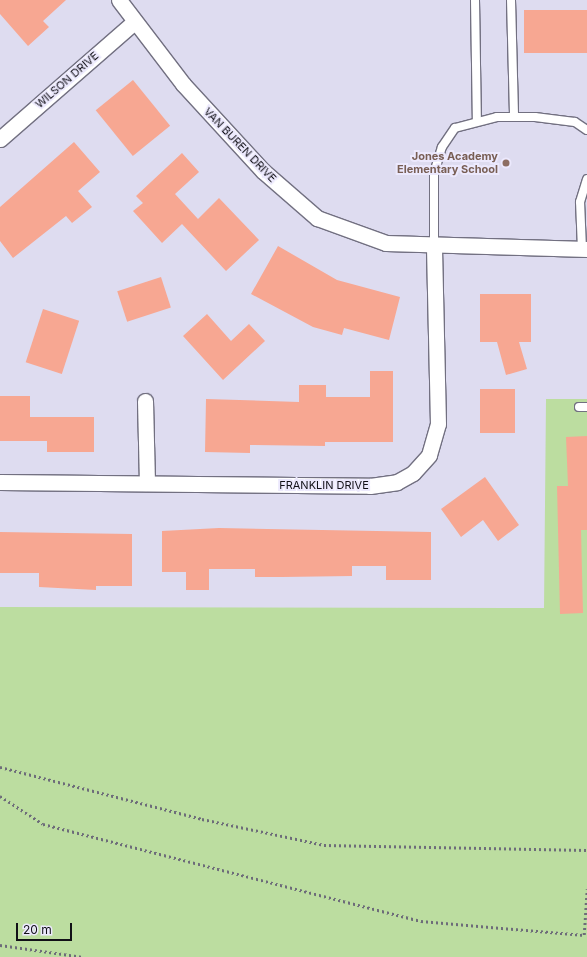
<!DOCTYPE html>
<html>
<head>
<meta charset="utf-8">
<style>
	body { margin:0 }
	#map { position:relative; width:587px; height:957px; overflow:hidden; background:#dedcf0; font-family:Inter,sans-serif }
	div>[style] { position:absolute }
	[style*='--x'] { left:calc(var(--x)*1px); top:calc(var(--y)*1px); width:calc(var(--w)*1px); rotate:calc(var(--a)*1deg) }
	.green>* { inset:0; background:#bcdda0 }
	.building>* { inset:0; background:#f7a792; transform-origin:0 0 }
	.path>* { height:2.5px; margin-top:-1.25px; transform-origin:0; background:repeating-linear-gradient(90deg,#6d6c79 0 2px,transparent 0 5px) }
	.roads { filter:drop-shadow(1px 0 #727081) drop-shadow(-1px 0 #727081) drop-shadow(0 1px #727081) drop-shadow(0 -1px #727081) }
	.lane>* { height:8px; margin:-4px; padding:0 4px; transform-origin:4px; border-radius:4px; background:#fff }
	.street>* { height:15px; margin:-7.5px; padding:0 7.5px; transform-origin:7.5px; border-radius:7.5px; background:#fff }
	.dots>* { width:11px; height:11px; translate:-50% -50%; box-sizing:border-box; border:2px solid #ece9fd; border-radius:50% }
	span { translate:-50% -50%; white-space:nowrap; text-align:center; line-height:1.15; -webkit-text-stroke:4px #ece9fd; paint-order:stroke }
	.street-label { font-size:11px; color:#111017 }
	.education-label { font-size:11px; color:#785e54; font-weight:700 }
	.right { translate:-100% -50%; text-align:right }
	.scale { position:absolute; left:16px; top:923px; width:56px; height:18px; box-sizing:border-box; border:2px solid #111017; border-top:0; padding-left:5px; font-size:12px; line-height:14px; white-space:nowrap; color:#111017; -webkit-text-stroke:3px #ece9fd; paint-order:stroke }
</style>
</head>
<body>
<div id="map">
	<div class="green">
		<div style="clip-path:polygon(546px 399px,587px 399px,587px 957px,0 957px,0 607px,544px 608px)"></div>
	</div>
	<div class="building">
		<div style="clip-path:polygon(0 0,66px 0,43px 21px,49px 27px,28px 46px,0 14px)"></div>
		<div style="left:524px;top:10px;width:63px;height:43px"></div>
		<div style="left:133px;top:80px;width:59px;height:48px;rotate:51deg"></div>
		<div style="clip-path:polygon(74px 142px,100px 172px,78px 191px,92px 207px,72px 223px,66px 216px,13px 258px,0 241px,0 207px)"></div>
		<div style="clip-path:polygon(182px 153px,199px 172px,175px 194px,198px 219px,219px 198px,259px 240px,226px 271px,182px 224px,162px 243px,133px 211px,143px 203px,136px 196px)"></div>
		<div style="clip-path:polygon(278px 246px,337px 280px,400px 297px,389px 340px,344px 328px,342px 335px,313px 327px,251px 294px)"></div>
		<div style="left:161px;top:277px;width:32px;height:46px;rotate:72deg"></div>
		<div style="clip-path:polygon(480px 294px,531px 294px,531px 342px,519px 342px,527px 369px,506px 375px,497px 342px,480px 342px)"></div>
		<div style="left:43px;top:309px;width:38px;height:56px;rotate:18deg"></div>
		<div style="clip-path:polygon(207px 314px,231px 341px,249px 324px,265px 341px,223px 380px,183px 336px)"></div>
		<div style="clip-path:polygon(370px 371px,393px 371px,393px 442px,325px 442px,325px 446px,250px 445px,250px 453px,205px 452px,206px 399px,299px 402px,299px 385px,326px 385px,326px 397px,370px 397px)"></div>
		<div style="left:480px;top:389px;width:35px;height:44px"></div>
		<div style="clip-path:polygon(0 396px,30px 396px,30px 417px,94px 417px,94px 452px,47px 452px,47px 441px,0 441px)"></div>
		<div style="clip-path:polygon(587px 436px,587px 530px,581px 530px,583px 613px,560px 614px,557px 486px,568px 486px,566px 437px)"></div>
		<div style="clip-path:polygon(485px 477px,519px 525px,498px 541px,483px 520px,461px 537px,441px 509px)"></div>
		<div style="clip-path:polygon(219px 528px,431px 532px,431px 580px,386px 580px,386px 566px,352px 566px,352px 576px,282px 577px,255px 577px,255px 569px,209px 569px,209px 590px,186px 590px,186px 572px,162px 572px,162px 531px)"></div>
		<div style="clip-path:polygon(0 532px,132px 534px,132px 586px,96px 586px,96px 590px,39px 587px,39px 573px,0 573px)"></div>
	</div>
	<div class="path">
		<div style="--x:0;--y:767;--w:209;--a:14.4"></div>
		<div style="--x:202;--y:819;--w:125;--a:12"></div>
		<div style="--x:324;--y:845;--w:263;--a:1.1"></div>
		<div style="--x:0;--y:796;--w:51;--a:33.1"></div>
		<div style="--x:43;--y:824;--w:390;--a:14.4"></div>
		<div style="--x:421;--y:921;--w:164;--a:4.9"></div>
		<div style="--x:584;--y:935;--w:46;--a:-86.3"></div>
		<div style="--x:0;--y:945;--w:84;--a:8.2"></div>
	</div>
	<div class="roads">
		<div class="lane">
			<div style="--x:475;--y:0;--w:121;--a:89.1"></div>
			<div style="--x:511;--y:0;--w:117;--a:88.5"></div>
			<div style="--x:434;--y:247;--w:74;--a:-90"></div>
			<div style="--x:434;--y:173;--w:27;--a:-73"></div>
			<div style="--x:442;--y:147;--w:23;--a:-56"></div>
			<div style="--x:455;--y:128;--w:43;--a:-14.7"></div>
			<div style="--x:497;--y:117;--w:38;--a:0"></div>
			<div style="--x:535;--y:117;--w:40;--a:7.1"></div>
			<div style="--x:575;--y:122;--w:14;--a:34"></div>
			<div style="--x:582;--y:249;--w:47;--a:-92.4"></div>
			<div style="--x:580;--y:202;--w:24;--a:-73"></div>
			<div style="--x:579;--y:407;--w:8;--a:0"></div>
		</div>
		<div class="street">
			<div style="--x:119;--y:0;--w:106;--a:52.7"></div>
			<div style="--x:183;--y:84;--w:118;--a:47.4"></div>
			<div style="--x:263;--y:171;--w:72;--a:41"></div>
			<div style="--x:317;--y:218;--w:73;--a:19.9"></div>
			<div style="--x:386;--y:243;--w:201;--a:1.7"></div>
			<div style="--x:0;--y:139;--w:178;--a:-41.1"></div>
			<div style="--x:145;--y:401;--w:82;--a:88.6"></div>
			<div style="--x:0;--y:482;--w:370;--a:0.6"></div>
			<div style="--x:370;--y:486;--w:27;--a:-8"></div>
			<div style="--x:397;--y:482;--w:18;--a:-29"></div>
			<div style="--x:413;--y:473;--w:24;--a:-48"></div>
			<div style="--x:429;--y:455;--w:32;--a:-74"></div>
			<div style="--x:438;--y:424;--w:177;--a:-91.3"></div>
		</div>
	</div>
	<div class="dots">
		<div style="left:506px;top:163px;background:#8d6e63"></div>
	</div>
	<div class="street-label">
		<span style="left:67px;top:80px;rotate:-41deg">WILSON DRIVE</span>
		<span style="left:240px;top:145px;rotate:46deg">VAN BUREN DRIVE</span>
		<span style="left:324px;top:485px">FRANKLIN DRIVE</span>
	</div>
	<div class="education-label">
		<span class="right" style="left:498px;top:163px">Jones Academy<br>Elementary School</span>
	</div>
	<div class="scale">20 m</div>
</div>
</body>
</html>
